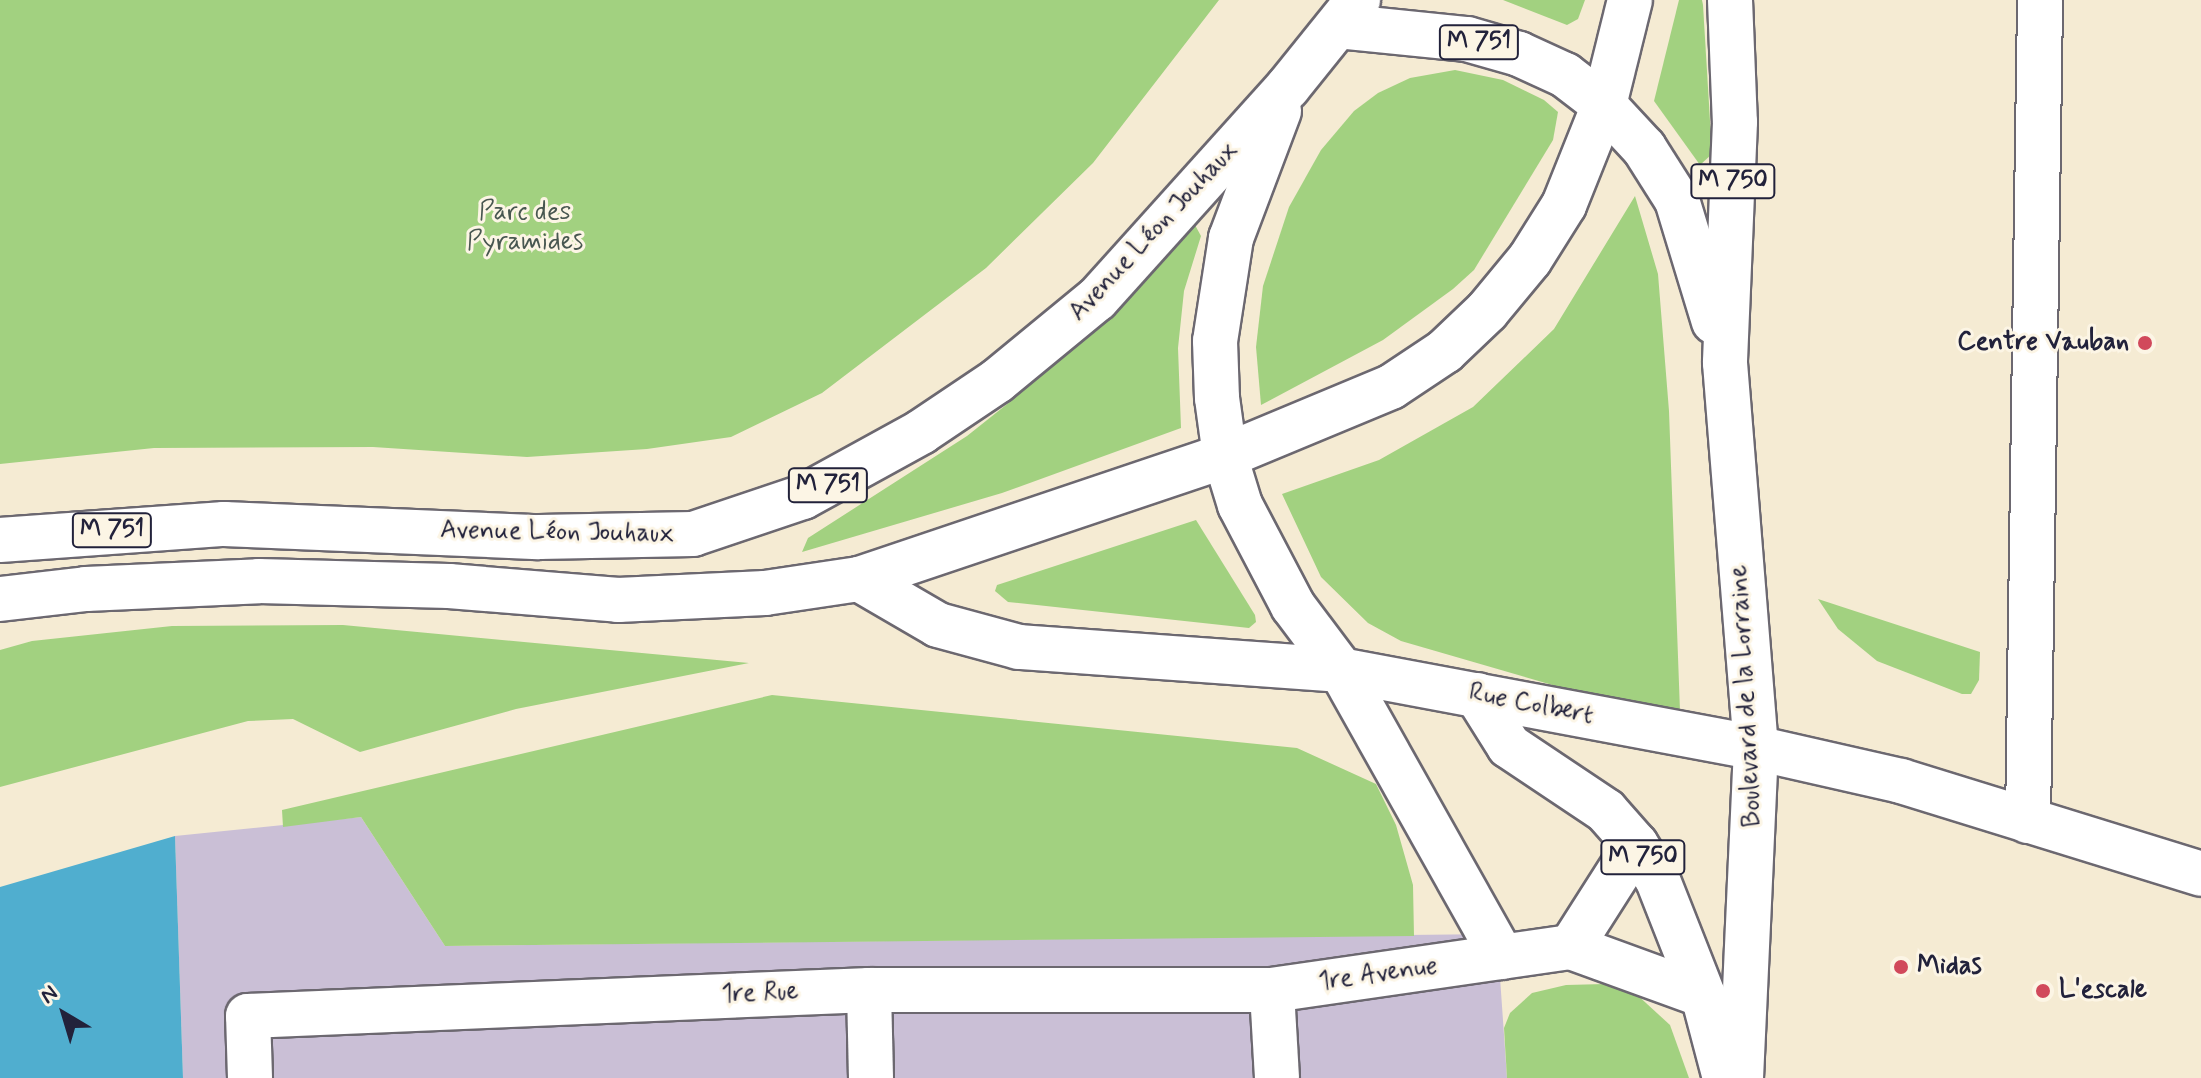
<!DOCTYPE html>
<html>
<head>
<meta charset="utf-8">
<style>
	body { margin:0 }
	#map { position:relative; width:2201px; height:1078px; overflow:hidden; background:#f5ebd3; font-family:Mynerve,sans-serif }
	div>[style] { position:absolute }
	[style*='--x'] { left:calc(var(--x)*1px); top:calc(var(--y)*1px); width:calc(var(--w)*1px); rotate:calc(var(--a)*1deg) }
	.industrial>* { inset:0; background:#cabfd6 }
	.green>* { inset:0; background:#a2d180 }
	.water>* { inset:0; background:#50aecf }
	.roads { filter:drop-shadow(2px 0 #6c6870) drop-shadow(-2px 0 #6c6870) drop-shadow(0 2px #6c6870) drop-shadow(0 -2px #6c6870) }
	.minor>* { height:44px; margin:-22px; padding:0 22px; transform-origin:22px; border-radius:22px; background:#fff }
	.major>* { height:44px; margin:-22px; padding:0 22px; transform-origin:22px; border-radius:22px; background:#fff }
	.dots>* { width:22px; height:22px; translate:-50% -50%; box-sizing:border-box; border:4px solid #fcf5e5; border-radius:50% }
	span { translate:-50% -50%; white-space:nowrap; text-align:center; line-height:1.15; -webkit-text-stroke:6px #fcf5e5; paint-order:stroke }
	.shield-label span { padding:2px 6px; background:#fcf5e5; border:2px solid; border-radius:6px; -webkit-text-stroke-width:0 }
	.shield-label { font-size:24px; color:#22223b; font-weight:700 }
	.park-label { font-size:26px; color:#485750 }
	.street-label { font-size:26px; color:#22223b }
	.poi-label { font-size:26px; color:#22223b; font-weight:700 }
	.right { translate:-100% -50%; text-align:right }
	.left { translate:0 -50%; text-align:left }
	.north { position:absolute; left:24px; top:974px; width:80px; height:80px; -webkit-text-stroke:6px #fcf5e5; paint-order:stroke; rotate:322deg; font-size:22px; font-weight:700; line-height:32px; text-align:center; color:#22223b }
	.north::after { content:''; display:block; margin:auto; width:28px; height:36px; background:#22223b; clip-path:polygon(50% 0,100% 100%,50% 72%,0 100%) }
</style>
</head>
<body>
<div id="map">
	<div class="industrial">
		<div style="clip-path:polygon(361px 817px,445px 946px,1497px 934px,1507px 1078px,183px 1078px,175px 836px)"></div>
	</div>
	<div class="green">
		<div style="clip-path:polygon(0 0,1219px 0,1093px 163px,986px 268px,822px 393px,731px 437px,647px 449px,527px 457px,373px 447px,154px 448px,0 464px)"></div>
		<div style="clip-path:polygon(1503px 0,1585px 0,1578px 19px,1567px 25px)"></div>
		<div style="clip-path:polygon(1679px 0,1702px 0,1703px 5px,1712px 154px,1700px 165px,1654px 101px)"></div>
		<div style="clip-path:polygon(1455px 70px,1503px 80px,1544px 100px,1558px 112px,1553px 140px,1474px 270px,1453px 289px,1383px 340px,1261px 405px,1256px 347px,1263px 286px,1289px 207px,1321px 150px,1354px 111px,1378px 93px,1410px 78px)"></div>
		<div style="clip-path:polygon(1635px 196px,1658px 274px,1669px 411px,1680px 711px,1673px 720px,1401px 641px,1368px 623px,1321px 577px,1282px 494px,1379px 460px,1473px 407px,1554px 329px)"></div>
		<div style="clip-path:polygon(1195px 225px,1201px 236px,1184px 291px,1178px 348px,1181px 428px,1002px 493px,802px 552px,808px 538px,967px 436px,1016px 397px,1103px 319px)"></div>
		<div style="clip-path:polygon(1196px 520px,1255px 615px,1256px 622px,1249px 628px,1008px 602px,995px 591px,997px 585px)"></div>
		<div style="clip-path:polygon(1818px 599px,1980px 652px,1979px 680px,1971px 694px,1962px 694px,1877px 661px,1838px 629px)"></div>
		<div style="clip-path:polygon(343px 625px,749px 663px,516px 709px,360px 752px,293px 719px,248px 721px,0 787px,0 650px,32px 641px,172px 626px)"></div>
		<div style="clip-path:polygon(772px 695px,1297px 748px,1376px 784px,1396px 825px,1413px 885px,1414px 936px,445px 946px,361px 817px,283px 827px,282px 810px)"></div>
		<div style="clip-path:polygon(1605px 984px,1634px 992px,1670px 1025px,1689px 1078px,1507px 1078px,1504px 1028px,1510px 1013px,1532px 993px,1566px 985px)"></div>
	</div>
	<div class="water">
		<div style="clip-path:polygon(175px 836px,183px 1078px,0 1078px,0 887px)"></div>
	</div>
	<div class="roads">
		<div class="minor">
			<div style="--x:1341;--y:670;--w:329;--a:60.7"></div>
			<div style="--x:1756;--y:748;--w:149;--a:12.8"></div>
			<div style="--x:1901;--y:781;--w:314;--a:17.2"></div>
			<div style="--x:2028;--y:821;--w:821;--a:-89.16"></div>
			<div style="--x:1636;--y:845;--w:121;--a:122.5"></div>
			<div style="--x:1571;--y:947;--w:140;--a:20"></div>
			<div style="--x:869;--y:990;--w:88;--a:88.7"></div>
			<div style="--x:250;--y:1078;--w:62;--a:-91.8"></div>
			<div style="--x:248;--y:1016;--w:622;--a:-2.4"></div>
			<div style="--x:869;--y:990;--w:403;--a:0"></div>
			<div style="--x:1277;--y:1078;--w:88;--a:-93.3"></div>
			<div style="--x:1272;--y:990;--w:302;--a:-8.2"></div>
		</div>
		<div class="major">
			<div style="--x:1730;--y:0;--w:122;--a:87.7"></div>
			<div style="--x:1735;--y:122;--w:241;--a:92.4"></div>
			<div style="--x:1725;--y:363;--w:386;--a:85.4"></div>
			<div style="--x:1756;--y:748;--w:330;--a:92.6"></div>
			<div style="--x:1338;--y:26;--w:130;--a:5.8"></div>
			<div style="--x:1467;--y:39;--w:54;--a:16.1"></div>
			<div style="--x:1519;--y:54;--w:51;--a:24.5"></div>
			<div style="--x:1565;--y:75;--w:49;--a:37.6"></div>
			<div style="--x:1604;--y:105;--w:59;--a:47.1"></div>
			<div style="--x:1644;--y:148;--w:62;--a:57.6"></div>
			<div style="--x:1677;--y:200;--w:127;--a:73.1"></div>
			<div style="--x:1279;--y:111;--w:136;--a:110.7"></div>
			<div style="--x:1231;--y:238;--w:104;--a:98.8"></div>
			<div style="--x:1215;--y:341;--w:57;--a:88"></div>
			<div style="--x:1217;--y:398;--w:59;--a:82.1"></div>
			<div style="--x:1225;--y:456;--w:51;--a:73"></div>
			<div style="--x:1240;--y:505;--w:114;--a:62.3"></div>
			<div style="--x:1293;--y:606;--w:80;--a:53.1"></div>
			<div style="--x:0;--y:540;--w:225;--a:-4.1"></div>
			<div style="--x:224;--y:524;--w:315;--a:2.4"></div>
			<div style="--x:539;--y:537;--w:154;--a:-1.1"></div>
			<div style="--x:693;--y:534;--w:116;--a:-18.6"></div>
			<div style="--x:803;--y:497;--w:135;--a:-28.8"></div>
			<div style="--x:921;--y:432;--w:92;--a:-33.9"></div>
			<div style="--x:997;--y:381;--w:129;--a:-39.4"></div>
			<div style="--x:1097;--y:299;--w:285;--a:-48"></div>
			<div style="--x:1288;--y:87;--w:112;--a:-51.2"></div>
			<div style="--x:859;--y:579;--w:91;--a:30.2"></div>
			<div style="--x:938;--y:625;--w:84;--a:15.2"></div>
			<div style="--x:1019;--y:647;--w:323;--a:4.1"></div>
			<div style="--x:1341;--y:670;--w:422;--a:10.6"></div>
			<div style="--x:0;--y:599;--w:87;--a:-6.6"></div>
			<div style="--x:86;--y:589;--w:173;--a:-2.6"></div>
			<div style="--x:259;--y:581;--w:190;--a:1.5"></div>
			<div style="--x:449;--y:586;--w:170;--a:4.7"></div>
			<div style="--x:618;--y:600;--w:147;--a:-2.7"></div>
			<div style="--x:765;--y:593;--w:95;--a:-8.5"></div>
			<div style="--x:859;--y:579;--w:386;--a:-18.6"></div>
			<div style="--x:1225;--y:456;--w:180;--a:-22.6"></div>
			<div style="--x:1391;--y:387;--w:65;--a:-33.7"></div>
			<div style="--x:1445;--y:351;--w:58;--a:-43.6"></div>
			<div style="--x:1487;--y:311;--w:67;--a:-50.4"></div>
			<div style="--x:1530;--y:259;--w:64;--a:-57.8"></div>
			<div style="--x:1564;--y:205;--w:108;--a:-68.2"></div>
			<div style="--x:1604;--y:105;--w:108;--a:-76.1"></div>
			<div style="--x:1477;--y:695;--w:60;--a:57.9"></div>
			<div style="--x:1509;--y:746;--w:117;--a:33.8"></div>
			<div style="--x:1606;--y:811;--w:45;--a:48.6"></div>
			<div style="--x:1636;--y:845;--w:39;--a:58"></div>
			<div style="--x:1657;--y:878;--w:126;--a:68.5"></div>
			<div style="--x:1703;--y:995;--w:86;--a:75.2"></div>
		</div>
	</div>
	<div class="dots">
		<div style="left:2145px;top:343px;background:#d1495b"></div>
		<div style="left:1901px;top:967px;background:#d1495b"></div>
		<div style="left:2043px;top:991px;background:#d1495b"></div>
	</div>
	<div class="shield-label">
		<span style="left:1479px;top:42px">M 751</span>
		<span style="left:1733px;top:181px">M 750</span>
		<span style="left:828px;top:485px">M 751</span>
		<span style="left:112px;top:530px">M 751</span>
		<span style="left:1643px;top:857px">M 750</span>
	</div>
	<div class="park-label">
		<span style="left:525px;top:228px">Parc des<br>Pyramides</span>
	</div>
	<div class="street-label">
		<span style="left:1154px;top:232px;rotate:-47deg">Avenue Léon Jouhaux</span>
		<span style="left:557px;top:533px;rotate:1deg">Avenue Léon Jouhaux</span>
		<span style="left:1747px;top:696px;rotate:-93deg">Boulevard de la Lorraine</span>
		<span style="left:1531px;top:705px;rotate:11deg">Rue Colbert</span>
		<span style="left:1378px;top:975px;rotate:-8deg">1re Avenue</span>
		<span style="left:760px;top:994px;rotate:-2deg">1re Rue</span>
	</div>
	<div class="poi-label">
		<span class="right" style="left:2129px;top:343px">Centre Vauban</span>
		<span class="left" style="left:1917px;top:967px">Midas</span>
		<span class="left" style="left:2059px;top:991px">L'escale</span>
	</div>
	<div class="north">N</div>
</div>
</body>
</html>
